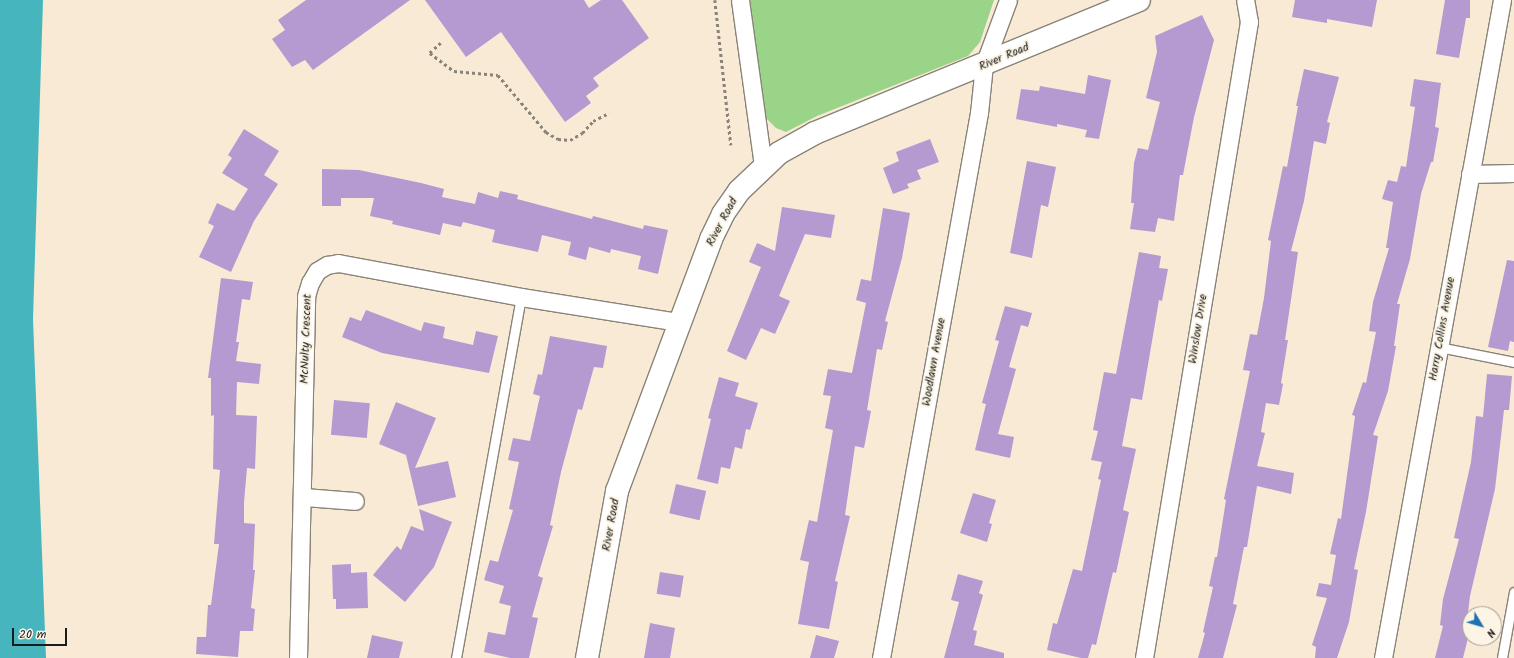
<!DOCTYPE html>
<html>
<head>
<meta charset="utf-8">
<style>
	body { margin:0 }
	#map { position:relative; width:1514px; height:658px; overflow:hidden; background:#f8ead4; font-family:Kalam,sans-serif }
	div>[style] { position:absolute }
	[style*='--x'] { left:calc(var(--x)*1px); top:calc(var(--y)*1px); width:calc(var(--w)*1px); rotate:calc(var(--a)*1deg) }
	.green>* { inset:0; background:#9ad488 }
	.water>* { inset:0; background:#46b5be }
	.building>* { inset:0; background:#b49ad0; transform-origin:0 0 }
	.path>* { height:2.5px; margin-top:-1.25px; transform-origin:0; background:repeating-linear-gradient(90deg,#8a8378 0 3px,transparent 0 6px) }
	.roads { filter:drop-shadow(1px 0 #8a8378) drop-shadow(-1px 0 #8a8378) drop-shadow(0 1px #8a8378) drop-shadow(0 -1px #8a8378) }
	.service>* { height:9px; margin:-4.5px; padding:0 4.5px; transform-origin:4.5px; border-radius:4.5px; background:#fff }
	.minor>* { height:17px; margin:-8.5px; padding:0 8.5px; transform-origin:8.5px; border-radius:8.5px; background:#fff }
	.tertiary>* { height:22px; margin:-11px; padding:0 11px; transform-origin:11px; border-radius:11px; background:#fff }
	span { translate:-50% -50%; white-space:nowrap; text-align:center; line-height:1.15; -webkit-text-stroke:4px #fcf5e5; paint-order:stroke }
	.street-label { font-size:12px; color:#1c1c1c }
	.north { position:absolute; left:1462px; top:606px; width:40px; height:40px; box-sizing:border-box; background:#fcf5e5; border:1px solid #a29e95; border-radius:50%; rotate:128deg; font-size:11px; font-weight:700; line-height:16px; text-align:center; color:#1c1c1c }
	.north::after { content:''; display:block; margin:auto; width:14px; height:18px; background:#1f6fb2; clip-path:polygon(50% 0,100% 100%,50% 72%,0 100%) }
	.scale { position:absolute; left:12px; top:628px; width:55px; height:18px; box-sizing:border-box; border:2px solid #1c1c1c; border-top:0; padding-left:5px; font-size:12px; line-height:14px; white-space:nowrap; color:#1c1c1c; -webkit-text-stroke:3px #fcf5e5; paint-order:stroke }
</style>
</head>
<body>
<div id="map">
	<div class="green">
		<div style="clip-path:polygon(750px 0,994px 0,980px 42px,968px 56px,817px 116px,786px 132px,776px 128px,763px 115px)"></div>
	</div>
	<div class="water">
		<div style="clip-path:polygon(0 0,43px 0,33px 319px,46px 658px,0 658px)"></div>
	</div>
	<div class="building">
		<div style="clip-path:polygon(306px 0,410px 0,313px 70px,305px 60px,292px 67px,272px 39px,285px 30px,278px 20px)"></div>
		<div style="clip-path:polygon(425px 0,584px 0,589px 8px,601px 0,622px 0,649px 38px,593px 78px,599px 86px,586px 96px,591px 103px,565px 122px,501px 32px,466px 57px)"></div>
		<div style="clip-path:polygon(1295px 0,1377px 0,1372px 27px,1327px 19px,1327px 23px,1292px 17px)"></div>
		<div style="clip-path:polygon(1445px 0,1470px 0,1470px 18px,1466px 18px,1459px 58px,1436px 54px)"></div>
		<div style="clip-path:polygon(1202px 15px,1214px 40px,1194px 117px,1183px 175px,1180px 175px,1174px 221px,1158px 218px,1155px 232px,1130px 229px,1134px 203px,1131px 203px,1134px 163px,1138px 148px,1148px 150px,1160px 102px,1146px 98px,1157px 52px,1155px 36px)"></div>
		<div style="clip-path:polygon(1304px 69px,1339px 77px,1327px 122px,1330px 123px,1326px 144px,1314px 141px,1304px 201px,1291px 251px,1298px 252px,1285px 340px,1288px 340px,1281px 383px,1283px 384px,1279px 405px,1266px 403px,1261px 432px,1265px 433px,1257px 466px,1294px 473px,1291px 494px,1257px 486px,1247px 547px,1244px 547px,1233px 604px,1237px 605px,1223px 658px,1198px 658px,1205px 633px,1203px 632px,1213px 587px,1209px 586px,1215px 557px,1217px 557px,1226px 500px,1224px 499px,1250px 371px,1243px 370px,1250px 334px,1257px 335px,1264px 298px,1271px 241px,1268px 240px,1283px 166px,1287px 167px,1298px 106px,1296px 106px)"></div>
		<div style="clip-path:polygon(1088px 75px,1111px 80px,1099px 139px,1085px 137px,1087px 130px,1057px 124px,1057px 127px,1016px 119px,1021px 89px,1039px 91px,1040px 86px,1085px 94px)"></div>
		<div style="clip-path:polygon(1414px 79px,1441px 83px,1435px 127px,1439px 128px,1433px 162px,1431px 162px,1421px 194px,1410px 259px,1397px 304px,1400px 304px,1394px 346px,1396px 346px,1388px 391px,1373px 435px,1378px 436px,1366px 512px,1354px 569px,1358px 570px,1349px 622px,1337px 658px,1315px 658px,1316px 647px,1312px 645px,1327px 598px,1316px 596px,1319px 583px,1331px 585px,1336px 555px,1330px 554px,1338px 518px,1341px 519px,1355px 416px,1352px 415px,1363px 382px,1366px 383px,1376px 332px,1369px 331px,1373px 302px,1389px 248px,1386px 248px,1393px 202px,1382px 199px,1388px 180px,1397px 182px,1401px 166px,1406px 167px,1415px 107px,1410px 106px)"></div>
		<div style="clip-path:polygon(244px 129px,279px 151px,264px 175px,278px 184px,254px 221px,231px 272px,199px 257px,214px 226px,208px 223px,217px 203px,234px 211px,248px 189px,222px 173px,232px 158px,228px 155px)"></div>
		<div style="clip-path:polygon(930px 139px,939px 162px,917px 170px,921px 179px,907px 184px,909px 188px,893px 194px,883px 168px,899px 161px,896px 152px)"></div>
		<div style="clip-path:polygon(1027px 161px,1056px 167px,1048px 207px,1041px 205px,1032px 258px,1010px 253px)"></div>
		<div style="clip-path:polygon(322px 169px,359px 170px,421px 183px,444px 189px,442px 197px,475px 204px,478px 192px,498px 198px,500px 191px,518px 195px,517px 199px,592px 219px,593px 216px,643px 229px,644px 225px,668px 230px,658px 274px,638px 269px,641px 256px,611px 249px,610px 253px,589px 247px,586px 260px,568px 255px,571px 242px,542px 235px,538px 252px,492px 242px,495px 230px,463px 222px,461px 227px,443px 223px,440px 235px,392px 224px,393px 221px,370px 216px,374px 198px,341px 198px,341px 206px,322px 206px)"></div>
		<div style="clip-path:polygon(782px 207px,835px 215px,831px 238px,805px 234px,779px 296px,790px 301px,775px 334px,761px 328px,746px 360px,727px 351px,761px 267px,749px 262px,757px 243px,775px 251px)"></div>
		<div style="clip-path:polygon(883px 208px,910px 213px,902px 258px,885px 321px,888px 322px,882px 350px,877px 349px,867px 410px,871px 411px,864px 448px,855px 446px,845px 515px,850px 516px,835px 581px,838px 582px,829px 629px,798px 624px,809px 562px,800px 560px,809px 520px,817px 522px,833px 430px,825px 428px,831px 396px,823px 395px,828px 369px,852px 373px,866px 303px,856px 300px,861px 279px,871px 281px)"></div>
		<div style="clip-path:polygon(1139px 252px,1161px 256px,1159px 268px,1168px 269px,1162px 301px,1159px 300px,1142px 400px,1131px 398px,1122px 446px,1136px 449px,1123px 510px,1129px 512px,1116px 573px,1113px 572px,1096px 645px,1092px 644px,1088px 658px,1081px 658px,1047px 650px,1053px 623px,1057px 624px,1073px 569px,1082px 571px,1101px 480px,1098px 479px,1102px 462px,1091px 460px,1098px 431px,1093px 430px,1104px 372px,1116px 374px)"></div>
		<div style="clip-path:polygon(1507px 260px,1514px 261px,1514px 342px,1510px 341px,1508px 351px,1488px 347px)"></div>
		<div style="clip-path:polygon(221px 278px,253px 282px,250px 300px,242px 299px,236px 342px,239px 342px,236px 361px,261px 364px,259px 384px,237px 382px,236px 415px,257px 416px,255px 469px,247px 468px,244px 502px,244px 523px,255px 524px,253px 570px,255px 570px,251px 608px,255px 609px,253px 631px,240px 631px,238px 657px,196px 654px,197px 637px,206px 637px,208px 605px,211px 605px,219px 544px,214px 544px,220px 470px,213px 469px,214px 415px,211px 416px,211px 378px,208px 378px)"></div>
		<div style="clip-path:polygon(1005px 306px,1032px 313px,1028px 327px,1021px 325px,1009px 367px,1016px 369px,998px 434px,1014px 437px,1010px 458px,975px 450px,986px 404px,982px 403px,999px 341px,995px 340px)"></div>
		<div style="clip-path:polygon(366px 310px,421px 331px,424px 322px,445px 327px,443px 338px,473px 345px,476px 331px,498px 336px,489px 373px,382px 353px,342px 337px,350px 317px,361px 321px)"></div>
		<div style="clip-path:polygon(550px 336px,607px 346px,603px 368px,594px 367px,582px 410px,578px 409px,561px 472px,550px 525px,553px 526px,538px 576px,543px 578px,532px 617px,538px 618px,529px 658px,510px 658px,484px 652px,488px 632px,505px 635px,511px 606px,499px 603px,504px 586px,484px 580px,490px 560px,498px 562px,513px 510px,509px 509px,519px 462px,508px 460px,513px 438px,530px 441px,540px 396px,533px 394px,538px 374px,542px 375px)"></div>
		<div style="clip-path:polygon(1487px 374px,1512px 376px,1509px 410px,1504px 410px,1495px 489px,1470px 596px,1465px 637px,1468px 638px,1463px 658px,1435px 658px,1443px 626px,1440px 625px,1443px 599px,1459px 539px,1454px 538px,1471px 462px,1476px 416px,1483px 417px)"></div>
		<div style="clip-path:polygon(719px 377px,739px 383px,735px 396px,758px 403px,750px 430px,746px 429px,742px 449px,735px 447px,730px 469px,721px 467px,718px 484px,697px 479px,711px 419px,708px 418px)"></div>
		<div style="left:334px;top:400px;width:36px;height:35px;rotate:5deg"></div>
		<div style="clip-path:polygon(396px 402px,436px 418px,415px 468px,448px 461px,456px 497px,418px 506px,406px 455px,379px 444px)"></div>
		<div style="left:676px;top:484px;width:31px;height:30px;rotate:13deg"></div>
		<div style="clip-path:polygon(973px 493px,996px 500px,989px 523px,992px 524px,987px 542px,960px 533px)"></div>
		<div style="clip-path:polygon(419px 509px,452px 522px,434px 567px,405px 602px,373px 575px,397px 546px,401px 550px,411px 526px,424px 531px)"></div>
		<div style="clip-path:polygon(351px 564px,351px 573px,367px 572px,368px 608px,336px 609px,336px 599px,333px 599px,332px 565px)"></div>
		<div style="left:660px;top:572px;width:24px;height:22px;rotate:9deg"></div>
		<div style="clip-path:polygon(958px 574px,983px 581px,979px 593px,983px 595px,973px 630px,977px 631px,974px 645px,1004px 653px,1004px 658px,944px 658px,959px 602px,951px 600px)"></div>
		<div style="clip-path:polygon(650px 623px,675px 628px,670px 658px,644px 658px)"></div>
		<div style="clip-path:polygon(372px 635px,403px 642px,399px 658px,367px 658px)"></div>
		<div style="clip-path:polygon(816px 635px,839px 641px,834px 658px,810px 658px)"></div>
	</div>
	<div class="path">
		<div style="--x:715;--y:0;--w:146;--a:83.7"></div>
		<div style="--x:441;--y:43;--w:15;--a:138"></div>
		<div style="--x:430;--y:53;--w:30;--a:37"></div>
		<div style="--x:454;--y:71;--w:44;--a:5.2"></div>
		<div style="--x:498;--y:75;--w:75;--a:49.9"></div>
		<div style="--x:546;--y:132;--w:14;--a:30"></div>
		<div style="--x:558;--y:139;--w:12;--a:5"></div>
		<div style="--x:570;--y:140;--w:14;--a:-30"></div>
		<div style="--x:582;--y:133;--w:16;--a:-47"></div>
		<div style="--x:593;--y:121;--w:18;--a:-27"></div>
	</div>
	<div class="roads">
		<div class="service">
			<div style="--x:1439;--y:347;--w:76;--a:11.3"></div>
			<div style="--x:456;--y:658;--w:367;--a:-79.8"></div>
			<div style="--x:1502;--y:658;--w:67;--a:-79.7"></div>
		</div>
		<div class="minor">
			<div style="--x:740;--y:0;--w:168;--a:82.1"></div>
			<div style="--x:1470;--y:174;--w:44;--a:-1.3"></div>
			<div style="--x:303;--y:497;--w:52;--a:4.4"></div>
			<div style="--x:298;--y:658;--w:362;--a:-88.7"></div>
			<div style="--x:306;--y:296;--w:14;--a:-73"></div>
			<div style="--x:310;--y:283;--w:14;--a:-60"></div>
			<div style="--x:317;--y:271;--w:12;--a:-31"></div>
			<div style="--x:327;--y:265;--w:11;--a:-10"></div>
			<div style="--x:338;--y:263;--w:186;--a:10.5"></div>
			<div style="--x:521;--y:297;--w:160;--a:9"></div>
			<div style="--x:881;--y:658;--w:554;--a:-79.81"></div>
			<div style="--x:979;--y:113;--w:48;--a:-84.1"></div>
			<div style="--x:984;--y:65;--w:69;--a:-69.7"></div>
			<div style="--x:1144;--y:658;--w:645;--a:-80.63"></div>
			<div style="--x:1249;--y:22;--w:22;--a:-100"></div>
			<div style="--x:1383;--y:658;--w:669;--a:-79.75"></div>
		</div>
		<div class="tertiary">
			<div style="--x:587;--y:658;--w:170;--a:-79.8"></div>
			<div style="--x:617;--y:491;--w:269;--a:-69.5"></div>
			<div style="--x:711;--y:239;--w:28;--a:-64"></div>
			<div style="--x:723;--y:214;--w:28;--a:-55"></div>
			<div style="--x:739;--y:191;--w:55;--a:-43.5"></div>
			<div style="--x:779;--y:153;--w:41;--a:-29.1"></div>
			<div style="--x:815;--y:133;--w:350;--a:-22.3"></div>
		</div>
	</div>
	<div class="street-label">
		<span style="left:1004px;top:57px;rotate:-23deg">River Road</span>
		<span style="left:722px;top:222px;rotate:-62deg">River Road</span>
		<span style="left:1198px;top:329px;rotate:-81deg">Winslow Drive</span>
		<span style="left:1442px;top:329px;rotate:-80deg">Harry Collins Avenue</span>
		<span style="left:306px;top:339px;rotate:-88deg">McNulty Crescent</span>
		<span style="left:934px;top:362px;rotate:-80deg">Woodlawn Avenue</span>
		<span style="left:611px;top:525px;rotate:-80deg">River Road</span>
	</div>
	<div class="north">N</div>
	<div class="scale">20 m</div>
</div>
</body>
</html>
